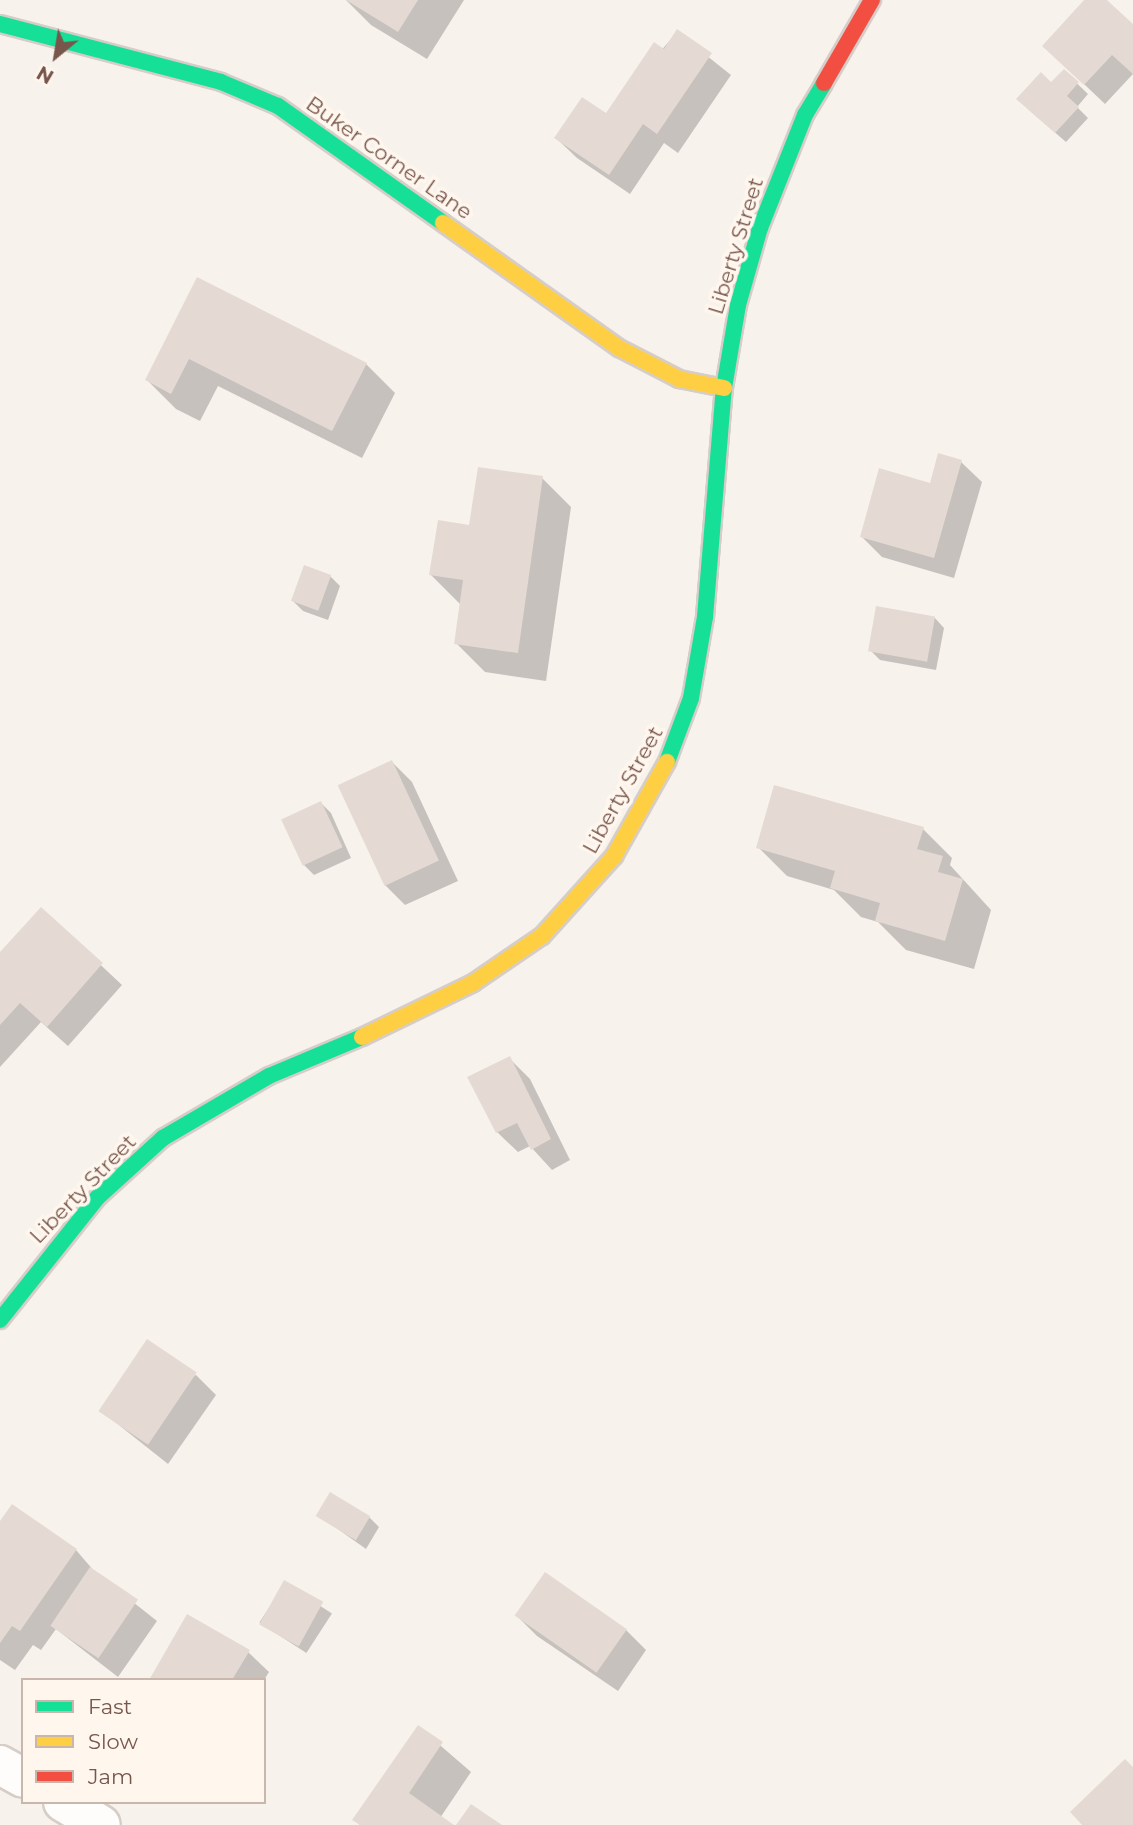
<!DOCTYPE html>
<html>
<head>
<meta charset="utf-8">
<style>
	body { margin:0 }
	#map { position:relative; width:1133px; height:1825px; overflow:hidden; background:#f8f2ec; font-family:Montserrat,sans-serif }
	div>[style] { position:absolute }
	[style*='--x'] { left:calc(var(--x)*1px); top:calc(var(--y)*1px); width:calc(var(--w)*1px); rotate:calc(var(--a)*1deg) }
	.shadow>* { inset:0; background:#0003; transform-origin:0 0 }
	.building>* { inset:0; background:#e4dad3; transform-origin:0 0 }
	.roads { filter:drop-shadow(2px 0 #d6cdc8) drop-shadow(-2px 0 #d6cdc8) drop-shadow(0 2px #d6cdc8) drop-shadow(0 -2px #d6cdc8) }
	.street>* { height:38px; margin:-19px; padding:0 19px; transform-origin:19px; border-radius:19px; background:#fefdfc }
	.fast>* { height:16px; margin:-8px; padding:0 8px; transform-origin:8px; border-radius:8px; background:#16e098 }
	.slow>* { height:16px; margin:-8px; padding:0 8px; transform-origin:8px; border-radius:8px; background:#ffcf43 }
	.jam>* { height:16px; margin:-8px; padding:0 8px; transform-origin:8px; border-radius:8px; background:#f24e42 }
	span { translate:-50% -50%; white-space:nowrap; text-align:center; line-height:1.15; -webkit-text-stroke:7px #fff6ee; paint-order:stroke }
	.street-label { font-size:21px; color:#77564b }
	.legend { position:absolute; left:21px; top:1678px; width:245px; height:126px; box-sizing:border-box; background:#fff6ee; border:2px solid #c9b6ad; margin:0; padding:9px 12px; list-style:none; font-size:21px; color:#77564b }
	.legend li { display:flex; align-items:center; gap:14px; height:35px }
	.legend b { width:35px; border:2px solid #c9b6ad }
	.north { position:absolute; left:21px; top:21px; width:70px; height:70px; -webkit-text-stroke:5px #fff6ee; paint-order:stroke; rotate:210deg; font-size:19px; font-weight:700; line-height:28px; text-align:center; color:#77564b }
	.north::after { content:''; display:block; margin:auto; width:24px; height:32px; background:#77564b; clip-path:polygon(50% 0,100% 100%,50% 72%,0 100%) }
</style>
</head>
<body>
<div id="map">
	<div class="shadow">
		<div style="clip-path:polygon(346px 0,464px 0,427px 59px,371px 25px)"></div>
		<div style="clip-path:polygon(1087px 0,1104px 0,1133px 27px,1133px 74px,1105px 104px,1065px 66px)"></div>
		<div style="clip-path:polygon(677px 32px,731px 75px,678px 153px,664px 143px,630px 194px,577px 158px,556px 138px,606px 115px)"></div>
		<div style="clip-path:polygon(1064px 71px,1088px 94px,1077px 107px,1088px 118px,1066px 142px,1028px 109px)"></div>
		<div style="clip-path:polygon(197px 280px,366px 364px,395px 393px,362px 458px,218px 386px,200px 421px,176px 409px,147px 380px)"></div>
		<div style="clip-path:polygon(961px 462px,982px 482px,954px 578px,882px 557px,862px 537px)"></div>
		<div style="clip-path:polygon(542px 478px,571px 507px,546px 681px,485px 672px,456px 643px,460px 604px,431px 575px,471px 527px)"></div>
		<div style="clip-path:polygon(330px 576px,340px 586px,328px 620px,303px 611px,293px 601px)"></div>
		<div style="clip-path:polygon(934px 617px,944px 628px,936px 670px,880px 660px,870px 650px)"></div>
		<div style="clip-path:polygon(392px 762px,412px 782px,458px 881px,405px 905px,385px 885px)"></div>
		<div style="clip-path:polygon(321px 803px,331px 813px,351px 858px,314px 875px,304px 865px)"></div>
		<div style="clip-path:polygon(923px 829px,952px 858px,950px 865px,991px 910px,974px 969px,906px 950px,878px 922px,861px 917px,834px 890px,787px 876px,758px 847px)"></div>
		<div style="clip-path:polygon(41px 909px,122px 985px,68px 1046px,41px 1022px,0 1067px,0 954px)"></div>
		<div style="clip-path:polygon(509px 1058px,530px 1079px,570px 1160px,552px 1170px,530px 1146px,518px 1152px,497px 1132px)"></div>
		<div style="clip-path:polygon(196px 1375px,216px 1395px,168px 1464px,100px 1410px)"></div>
		<div style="clip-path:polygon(318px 1515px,369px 1517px,379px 1527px,366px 1549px)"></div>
		<div style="clip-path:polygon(0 1524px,76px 1550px,95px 1572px,157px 1621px,118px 1677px,56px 1629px,41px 1650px,33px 1645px,15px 1670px,0 1660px)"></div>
		<div style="left:285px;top:1583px;width:56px;height:47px;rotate:33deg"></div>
		<div style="clip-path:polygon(517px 1616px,626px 1630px,646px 1650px,618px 1691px,537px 1636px)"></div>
		<div style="clip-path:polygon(248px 1652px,269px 1672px,264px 1680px,151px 1680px)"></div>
		<div style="clip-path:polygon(419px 1727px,471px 1772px,440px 1818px,451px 1825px,360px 1825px,355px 1820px)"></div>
	</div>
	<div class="building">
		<div style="clip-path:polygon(346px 0,418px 0,398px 32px)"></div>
		<div style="clip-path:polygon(1084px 0,1107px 0,1133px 24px,1133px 74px,1112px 55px,1084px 85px,1042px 46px)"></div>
		<div style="clip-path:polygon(677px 29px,712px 53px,657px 134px,643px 124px,609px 175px,554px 138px,582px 97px,606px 113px,654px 42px,664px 49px)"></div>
		<div style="clip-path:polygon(1064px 69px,1079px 82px,1067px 96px,1079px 107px,1055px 133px,1016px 99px,1041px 72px,1051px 82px)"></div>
		<div style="clip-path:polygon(197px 277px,367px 363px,332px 431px,189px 359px,171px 394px,145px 380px)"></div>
		<div style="clip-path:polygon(938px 453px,962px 460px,934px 558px,860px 537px,879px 468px,930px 483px)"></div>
		<div style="clip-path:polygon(478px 467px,543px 476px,518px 653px,454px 644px,463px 580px,429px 575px,438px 520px,469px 525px)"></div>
		<div style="left:304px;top:565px;width:29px;height:38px;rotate:20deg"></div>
		<div style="left:876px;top:606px;width:60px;height:46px;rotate:10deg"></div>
		<div style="left:392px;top:760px;width:111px;height:60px;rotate:65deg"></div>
		<div style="clip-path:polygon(774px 785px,924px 827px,917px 849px,943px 856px,938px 872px,963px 879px,945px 941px,875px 921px,880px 903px,830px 888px,835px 871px,756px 848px)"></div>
		<div style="left:321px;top:801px;width:51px;height:44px;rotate:65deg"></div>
		<div style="clip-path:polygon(41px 907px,103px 963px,47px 1027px,20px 1003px,0 1025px,0 952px)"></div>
		<div style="clip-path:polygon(510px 1056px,551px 1139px,531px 1150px,517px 1123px,496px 1133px,467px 1077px)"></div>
		<div style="left:147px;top:1339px;width:60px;height:87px;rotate:34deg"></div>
		<div style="left:330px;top:1492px;width:47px;height:28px;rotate:31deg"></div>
		<div style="clip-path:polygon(12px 1504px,77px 1549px,20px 1631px,12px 1626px,0 1643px,0 1521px)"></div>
		<div style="left:90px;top:1567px;width:58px;height:71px;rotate:34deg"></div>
		<div style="left:545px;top:1572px;width:100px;height:53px;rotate:35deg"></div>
		<div style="left:284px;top:1580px;width:45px;height:51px;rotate:29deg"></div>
		<div style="clip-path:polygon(187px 1614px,250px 1650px,232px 1680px,149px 1680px)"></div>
		<div style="clip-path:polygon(418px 1725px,443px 1742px,409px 1793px,454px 1825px,360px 1825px,352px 1820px)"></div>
		<div style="clip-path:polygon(1125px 1759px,1133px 1767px,1133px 1825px,1082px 1825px,1070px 1812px)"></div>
		<div style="clip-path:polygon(471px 1804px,502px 1825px,456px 1825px)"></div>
	</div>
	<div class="roads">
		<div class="street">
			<div style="--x:0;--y:1765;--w:26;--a:29"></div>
			<div style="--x:63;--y:1802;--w:44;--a:31.2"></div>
		</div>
		<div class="fast">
			<div style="--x:0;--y:24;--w:228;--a:14.7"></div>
			<div style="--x:221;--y:82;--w:62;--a:22.8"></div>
			<div style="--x:278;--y:106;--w:202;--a:35.3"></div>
			<div style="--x:667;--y:762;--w:68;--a:-69.4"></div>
			<div style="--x:691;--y:698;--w:82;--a:-80.2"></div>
			<div style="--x:705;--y:617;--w:230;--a:-85.3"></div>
			<div style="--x:724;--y:388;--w:84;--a:-80.4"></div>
			<div style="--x:738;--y:305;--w:80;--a:-74.1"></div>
			<div style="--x:760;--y:228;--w:122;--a:-68.3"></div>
			<div style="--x:805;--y:115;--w:37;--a:-59"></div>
			<div style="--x:0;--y:1320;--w:156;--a:-51.5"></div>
			<div style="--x:97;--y:1198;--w:89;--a:-42.3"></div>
			<div style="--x:163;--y:1138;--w:123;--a:-30.3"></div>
			<div style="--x:269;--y:1076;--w:101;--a:-22.8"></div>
		</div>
		<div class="slow">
			<div style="--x:443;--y:223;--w:216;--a:35.4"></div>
			<div style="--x:619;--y:348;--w:68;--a:27.3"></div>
			<div style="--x:679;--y:379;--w:46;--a:11.3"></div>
			<div style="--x:362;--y:1037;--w:123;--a:-25.9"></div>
			<div style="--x:473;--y:983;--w:83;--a:-34.3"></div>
			<div style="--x:542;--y:936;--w:108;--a:-48"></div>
			<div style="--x:614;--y:856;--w:108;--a:-60.6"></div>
		</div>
		<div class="jam">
			<div style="--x:824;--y:83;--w:96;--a:-60"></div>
		</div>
	</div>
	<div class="street-label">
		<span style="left:389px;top:158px;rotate:35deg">Buker Corner Lane</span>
		<span style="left:736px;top:246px;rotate:-73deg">Liberty Street</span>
		<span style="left:623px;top:790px;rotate:-61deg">Liberty Street</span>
		<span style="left:83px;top:1189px;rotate:-46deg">Liberty Street</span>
	</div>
	<ul class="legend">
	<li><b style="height:9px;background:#16e098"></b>Fast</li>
	<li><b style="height:9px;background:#ffcf43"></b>Slow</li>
	<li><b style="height:9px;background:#f24e42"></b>Jam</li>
	</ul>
	<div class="north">N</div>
</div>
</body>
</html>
